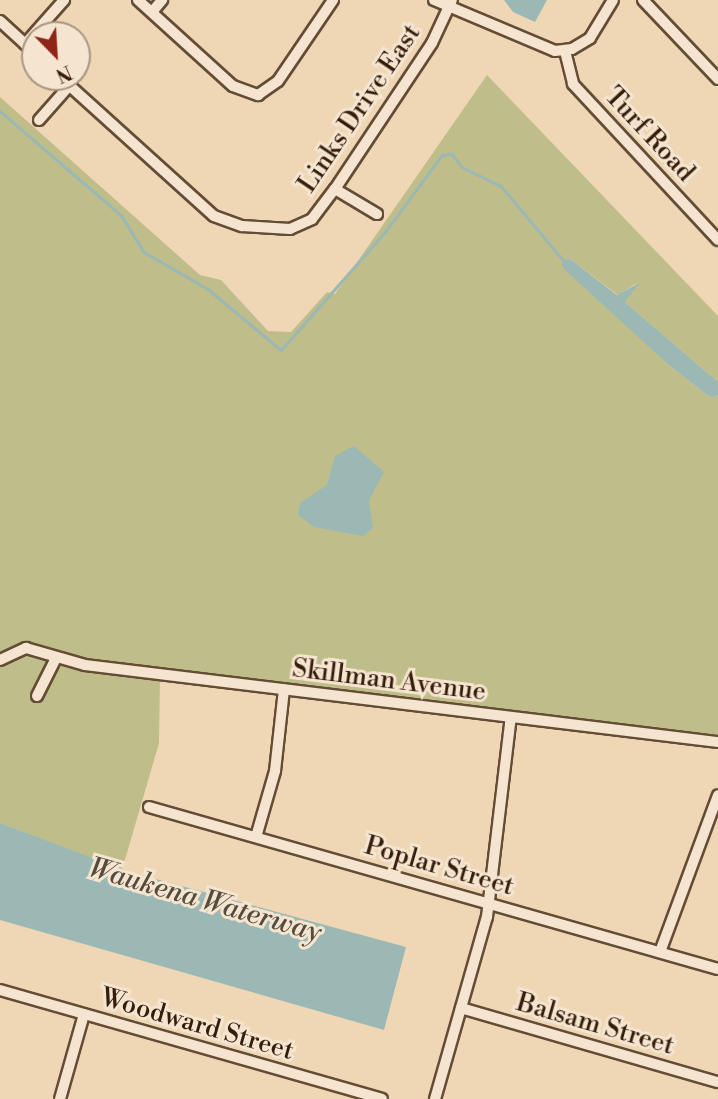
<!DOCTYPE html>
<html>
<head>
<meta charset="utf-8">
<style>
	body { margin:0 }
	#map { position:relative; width:718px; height:1099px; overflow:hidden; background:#efd7b6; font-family:"Libre Bodoni",serif }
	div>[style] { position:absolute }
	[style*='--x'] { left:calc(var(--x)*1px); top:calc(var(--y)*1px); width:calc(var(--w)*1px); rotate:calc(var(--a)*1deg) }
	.green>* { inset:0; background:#bfbd89 }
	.water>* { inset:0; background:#9cb8b5 }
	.stream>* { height:2.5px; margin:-1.25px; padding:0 1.25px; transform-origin:1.25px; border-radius:1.25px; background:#9cb8b5 }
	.roads { filter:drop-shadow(2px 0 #644c35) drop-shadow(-2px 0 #644c35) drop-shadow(0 2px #644c35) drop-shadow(0 -2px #644c35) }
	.street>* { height:10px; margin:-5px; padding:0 5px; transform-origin:5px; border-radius:5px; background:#f5e5d0 }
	span { translate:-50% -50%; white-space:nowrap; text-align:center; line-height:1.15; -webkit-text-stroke:6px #f5e5d0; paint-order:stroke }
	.street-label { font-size:26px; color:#361d0a }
	.water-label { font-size:28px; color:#554c3d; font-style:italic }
	.north { position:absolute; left:21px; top:21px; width:70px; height:70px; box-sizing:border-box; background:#f5e5d0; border:2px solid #a99581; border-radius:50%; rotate:156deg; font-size:19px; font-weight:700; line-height:28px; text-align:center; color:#361d0a }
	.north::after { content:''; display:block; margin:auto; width:24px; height:32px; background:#8f2418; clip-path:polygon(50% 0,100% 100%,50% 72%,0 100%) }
</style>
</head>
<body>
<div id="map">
	<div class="green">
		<div style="clip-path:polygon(487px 75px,718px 316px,718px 382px,625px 302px,637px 283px,618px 295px,569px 258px,561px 263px,671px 367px,711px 398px,718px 395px,718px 739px,521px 711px,160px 674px,159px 743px,122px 870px,0 823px,0 97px,200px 275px,221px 280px,268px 331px,291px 332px,327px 292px,335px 294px)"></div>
	</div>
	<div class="water">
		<div style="clip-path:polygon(504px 0,547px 0,535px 22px,513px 12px)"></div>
		<div style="clip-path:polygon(569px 258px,617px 295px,639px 283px,625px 302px,718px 382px,718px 395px,711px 398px,671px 367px,564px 269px,561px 263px)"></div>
		<div style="clip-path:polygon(354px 446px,384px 472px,369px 500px,373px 528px,363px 536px,314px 527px,298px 515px,300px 503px,327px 485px,335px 456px)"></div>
		<div style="clip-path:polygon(0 823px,130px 872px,406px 947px,384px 1030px,0 920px)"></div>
	</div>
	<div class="stream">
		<div style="--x:0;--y:111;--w:161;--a:40.7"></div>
		<div style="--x:122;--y:216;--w:42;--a:58.6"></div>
		<div style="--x:144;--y:252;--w:74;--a:30"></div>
		<div style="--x:208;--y:289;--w:95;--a:39.9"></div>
		<div style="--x:281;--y:350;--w:157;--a:-48.6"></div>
		<div style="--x:385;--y:232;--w:96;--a:-53.5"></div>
		<div style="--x:442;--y:155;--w:10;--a:-6"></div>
		<div style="--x:452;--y:154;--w:16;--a:52"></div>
		<div style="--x:462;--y:167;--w:43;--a:26"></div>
		<div style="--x:501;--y:186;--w:99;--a:49.9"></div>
	</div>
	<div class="roads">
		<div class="street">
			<div style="--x:138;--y:0;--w:128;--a:42.2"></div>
			<div style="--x:233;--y:86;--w:27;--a:20"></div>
			<div style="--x:258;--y:95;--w:24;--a:-35"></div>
			<div style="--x:278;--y:81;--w:98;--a:-55.8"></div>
			<div style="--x:434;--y:0;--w:131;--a:22.9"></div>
			<div style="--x:555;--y:51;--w:17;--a:-7"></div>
			<div style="--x:572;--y:49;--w:21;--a:-31"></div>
			<div style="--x:590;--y:38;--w:44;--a:-58.8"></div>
			<div style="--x:643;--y:0;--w:109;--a:46.5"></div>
			<div style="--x:152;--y:12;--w:16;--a:-50"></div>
			<div style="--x:0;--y:21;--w:47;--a:42.4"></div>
			<div style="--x:25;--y:44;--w:59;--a:-48.4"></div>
			<div style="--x:565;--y:51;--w:34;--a:76"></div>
			<div style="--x:573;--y:84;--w:213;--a:47.1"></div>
			<div style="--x:60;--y:77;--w:207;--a:42.1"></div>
			<div style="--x:214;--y:216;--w:30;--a:20"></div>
			<div style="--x:242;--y:226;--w:48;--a:3.6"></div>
			<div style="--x:290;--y:229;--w:24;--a:-24"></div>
			<div style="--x:312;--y:219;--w:38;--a:-53"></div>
			<div style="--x:335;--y:189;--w:175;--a:-56.4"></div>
			<div style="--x:432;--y:43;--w:47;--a:-65.1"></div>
			<div style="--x:39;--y:120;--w:47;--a:-48.5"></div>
			<div style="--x:335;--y:189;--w:49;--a:30.8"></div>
			<div style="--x:0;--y:660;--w:29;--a:-25"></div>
			<div style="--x:26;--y:648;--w:61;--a:16.1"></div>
			<div style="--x:85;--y:665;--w:638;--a:6.94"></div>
			<div style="--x:37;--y:696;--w:42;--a:-63.4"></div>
			<div style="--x:149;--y:807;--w:592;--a:15.89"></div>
			<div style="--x:256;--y:837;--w:69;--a:-73.9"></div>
			<div style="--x:275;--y:771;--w:82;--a:-83.7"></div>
			<div style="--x:660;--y:952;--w:167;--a:-69.7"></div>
			<div style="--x:0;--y:990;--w:397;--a:15.9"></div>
			<div style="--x:461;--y:1008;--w:267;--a:16.1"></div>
			<div style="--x:60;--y:1099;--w:88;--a:-74.2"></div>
			<div style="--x:435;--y:1099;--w:189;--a:-74.1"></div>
			<div style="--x:487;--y:917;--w:201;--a:-83.2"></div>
		</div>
	</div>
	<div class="street-label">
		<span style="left:360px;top:109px;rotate:-56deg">Links Drive East</span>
		<span style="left:649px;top:135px;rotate:47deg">Turf Road</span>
		<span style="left:389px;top:681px;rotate:7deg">Skillman Avenue</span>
		<span style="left:439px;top:867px;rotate:16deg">Poplar Street</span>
		<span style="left:197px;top:1025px;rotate:16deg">Woodward Street</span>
		<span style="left:595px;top:1025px;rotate:16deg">Balsam Street</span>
	</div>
	<div class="water-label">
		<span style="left:205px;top:901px;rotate:16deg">Waukena Waterway</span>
	</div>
	<div class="north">N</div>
</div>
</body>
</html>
